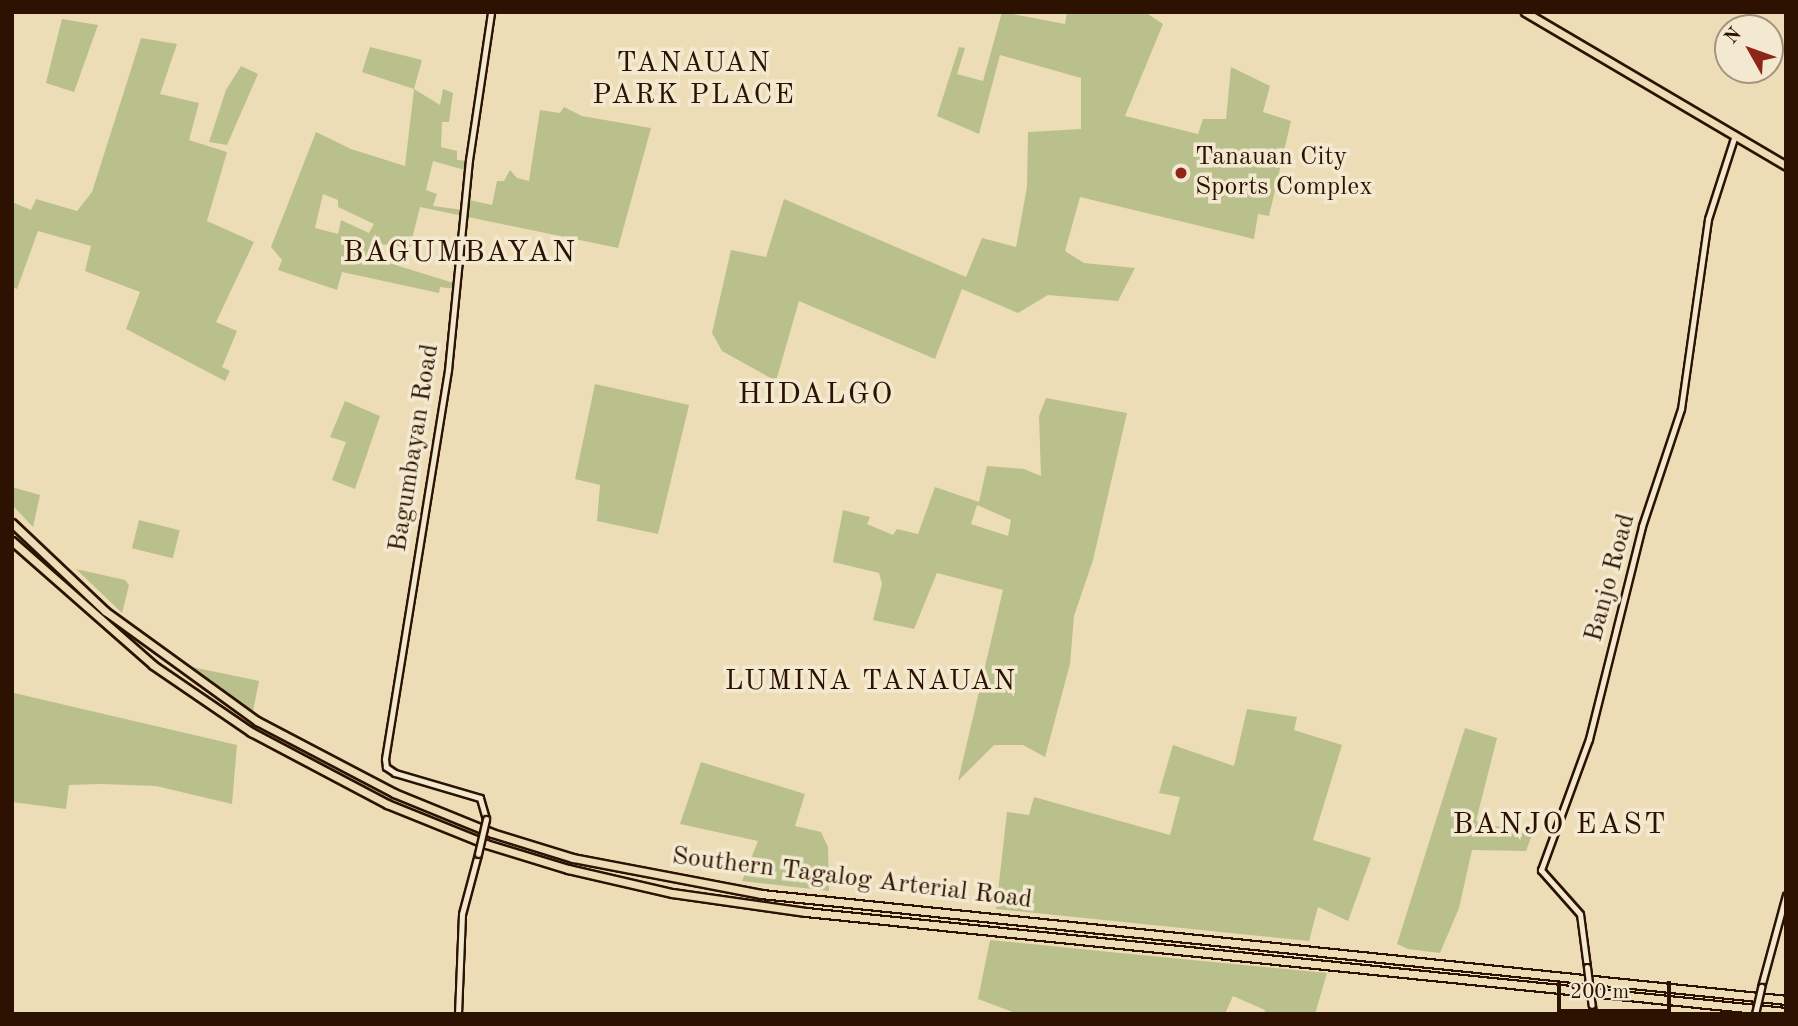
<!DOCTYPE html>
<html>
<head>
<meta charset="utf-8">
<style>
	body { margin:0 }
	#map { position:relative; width:1798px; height:1026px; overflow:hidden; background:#ecddb7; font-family:"Old Standard TT",serif }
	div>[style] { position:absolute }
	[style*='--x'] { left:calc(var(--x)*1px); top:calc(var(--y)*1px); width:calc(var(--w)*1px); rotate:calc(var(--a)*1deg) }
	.green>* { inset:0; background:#bac08c; transform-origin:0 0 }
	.roads { filter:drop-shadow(2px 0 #2d1201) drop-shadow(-2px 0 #2d1201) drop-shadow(0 2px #2d1201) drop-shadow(0 -2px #2d1201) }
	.secondary>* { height:5px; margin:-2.5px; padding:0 2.5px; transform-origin:2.5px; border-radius:2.5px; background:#f3e9d0 }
	.highway>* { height:7px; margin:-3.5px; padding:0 3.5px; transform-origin:3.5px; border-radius:3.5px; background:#ecddb7 }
	.bridges { filter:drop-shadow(2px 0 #2d1201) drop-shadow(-2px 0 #2d1201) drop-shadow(0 2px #2d1201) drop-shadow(0 -2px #2d1201) }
	.secondary-bridge>* { height:5px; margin:-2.5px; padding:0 2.5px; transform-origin:2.5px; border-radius:2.5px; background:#f3e9d0 }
	.dots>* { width:19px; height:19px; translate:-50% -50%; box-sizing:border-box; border:4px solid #f3e9d0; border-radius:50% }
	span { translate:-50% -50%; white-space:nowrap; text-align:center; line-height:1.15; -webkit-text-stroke:7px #f3e9d0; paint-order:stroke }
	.poi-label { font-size:26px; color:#2d1201 }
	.left { translate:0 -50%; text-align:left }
	.street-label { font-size:26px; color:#2d1201 }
	.neighbourhood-label { font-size:28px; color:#2d1201; letter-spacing:2px }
	.quarter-label { font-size:30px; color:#2d1201; letter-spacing:2px }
	.frame { position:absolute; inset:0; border:14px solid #2d1201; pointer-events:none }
	.north { position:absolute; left:1714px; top:14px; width:70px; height:70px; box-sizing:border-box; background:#f3e9d0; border:2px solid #a4937d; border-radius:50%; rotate:310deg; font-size:19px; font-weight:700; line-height:28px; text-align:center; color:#2d1201 }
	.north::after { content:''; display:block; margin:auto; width:24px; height:32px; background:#8f2418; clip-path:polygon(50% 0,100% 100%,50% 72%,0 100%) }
	.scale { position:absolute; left:1557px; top:981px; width:114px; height:32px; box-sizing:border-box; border:4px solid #2d1201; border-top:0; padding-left:9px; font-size:21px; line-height:24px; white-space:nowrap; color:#2d1201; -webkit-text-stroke:5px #f3e9d0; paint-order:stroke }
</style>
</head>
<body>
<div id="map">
	<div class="green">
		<div style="clip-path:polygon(1002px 12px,1065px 24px,1067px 12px,1145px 12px,1163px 24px,1125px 116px,1198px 134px,1203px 119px,1226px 119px,1231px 67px,1270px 86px,1263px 112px,1291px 121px,1269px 216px,1258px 214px,1254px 239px,1080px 197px,1065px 251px,1084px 263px,1135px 268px,1118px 301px,1048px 295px,1018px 313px,962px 289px,935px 359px,799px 301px,776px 381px,722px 351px,712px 333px,731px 250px,766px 257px,784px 199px,966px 277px,982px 238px,1016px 247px,1027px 187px,1028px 132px,1081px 129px,1081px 78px,1000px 55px,979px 134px,937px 116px,959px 47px,965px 48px,957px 74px,983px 81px)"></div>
		<div style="clip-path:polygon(62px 19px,98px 25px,74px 92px,46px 83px)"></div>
		<div style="clip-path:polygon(141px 38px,177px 44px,160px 94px,199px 103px,189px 140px,227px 152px,207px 221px,254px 242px,216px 322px,237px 331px,222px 367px,230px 371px,225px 381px,126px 329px,140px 292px,85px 271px,91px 246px,38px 231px,17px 289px,12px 287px,12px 202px,31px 210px,36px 199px,77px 211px,92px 192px)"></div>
		<div style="clip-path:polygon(evenodd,370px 47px,422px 60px,414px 89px,440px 105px,443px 89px,453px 93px,449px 122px,442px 122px,441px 147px,457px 151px,457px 160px,469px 161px,468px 171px,433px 161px,426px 190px,437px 194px,433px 206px,463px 210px,465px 199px,492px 205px,497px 181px,504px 181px,510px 170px,517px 178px,529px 181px,540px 110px,560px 113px,564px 107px,582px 116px,651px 128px,618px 248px,420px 207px,410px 247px,379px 244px,376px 259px,457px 284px,456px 289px,440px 287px,439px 293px,342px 272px,337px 290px,278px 270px,282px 260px,271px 247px,316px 132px,351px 149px,405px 166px,414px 89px,362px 72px,370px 47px,323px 194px,338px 200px,338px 207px,374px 224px,369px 233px,341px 220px,338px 234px,315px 228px,323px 194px)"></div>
		<div style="clip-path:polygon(241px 66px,258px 74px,227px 145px,209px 142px,226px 90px)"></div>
		<div style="clip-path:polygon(595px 384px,689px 405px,658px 534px,597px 521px,600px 485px,575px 479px)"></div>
		<div style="clip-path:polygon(evenodd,1046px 398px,1127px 413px,1093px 560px,1074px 616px,1070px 664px,1045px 757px,1023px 745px,994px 745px,958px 781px,1003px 590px,937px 573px,914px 629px,873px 620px,882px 584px,879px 573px,833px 562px,843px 510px,870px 517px,867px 524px,893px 535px,897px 529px,918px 534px,935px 487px,979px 502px,987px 466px,1024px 469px,1041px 476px,1039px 416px,1046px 398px,977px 505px,1011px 520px,1008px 536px,971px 524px,977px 505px)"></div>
		<div style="clip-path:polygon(345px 401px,380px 416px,355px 489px,332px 480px,346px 442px,330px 437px)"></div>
		<div style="clip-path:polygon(12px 487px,40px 495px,33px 527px,12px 505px)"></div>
		<div style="left:139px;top:520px;width:42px;height:29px;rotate:14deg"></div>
		<div style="clip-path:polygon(76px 569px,125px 580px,129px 585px,122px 613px)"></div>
		<div style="clip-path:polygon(192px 667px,259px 681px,253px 711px,209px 680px)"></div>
		<div style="clip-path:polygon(14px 693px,237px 745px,232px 804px,156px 786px,101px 784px,69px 785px,66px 809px,12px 802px)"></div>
		<div style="clip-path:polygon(1247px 709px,1297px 717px,1294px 730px,1342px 745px,1313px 840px,1371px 858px,1348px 921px,1318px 907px,1309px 941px,996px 909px,1007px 812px,1029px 815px,1034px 797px,1170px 835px,1180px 797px,1159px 793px,1173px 745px,1234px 766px)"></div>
		<div style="clip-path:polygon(1465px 728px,1497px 738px,1476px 821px,1532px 835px,1526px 851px,1472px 850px,1459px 908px,1440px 953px,1408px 949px,1397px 944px)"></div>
		<div style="clip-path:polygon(701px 762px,805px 794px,795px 826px,821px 832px,828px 847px,829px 891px,742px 881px,758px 841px,680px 824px)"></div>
		<div style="clip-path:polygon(990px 940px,1120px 953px,1327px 973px,1315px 1014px,1264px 1014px,1265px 1010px,1233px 996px,1225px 1014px,1018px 1014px,978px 999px)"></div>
	</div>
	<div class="roads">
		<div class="secondary">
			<div style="--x:486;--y:819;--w:22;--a:-106"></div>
			<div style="--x:480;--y:798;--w:89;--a:-163.6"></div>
			<div style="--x:395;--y:773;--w:11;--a:-146"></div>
			<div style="--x:386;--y:767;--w:8;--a:-97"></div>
			<div style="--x:385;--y:759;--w:394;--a:-80.8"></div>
			<div style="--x:448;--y:370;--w:211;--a:-84.3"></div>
			<div style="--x:469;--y:160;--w:150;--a:-81.5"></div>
			<div style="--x:1587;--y:967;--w:53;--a:-97.5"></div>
			<div style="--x:1580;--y:914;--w:59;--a:-131.6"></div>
			<div style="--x:1541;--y:870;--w:140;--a:-69.9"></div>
			<div style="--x:1589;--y:739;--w:219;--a:-76"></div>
			<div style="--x:1642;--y:526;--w:123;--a:-71.6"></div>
			<div style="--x:1681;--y:409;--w:192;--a:-81.9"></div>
			<div style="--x:1708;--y:219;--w:88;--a:-72.2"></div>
			<div style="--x:1761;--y:987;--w:95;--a:-74.8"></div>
			<div style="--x:1592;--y:1005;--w:9;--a:84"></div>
			<div style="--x:458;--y:1014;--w:100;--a:-87.7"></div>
			<div style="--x:462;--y:914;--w:62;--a:-75.1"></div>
		</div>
		<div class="highway">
			<div style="--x:1525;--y:12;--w:303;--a:30.5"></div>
			<div style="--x:12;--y:523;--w:128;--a:43.4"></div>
			<div style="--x:105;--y:611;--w:188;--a:35.9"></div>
			<div style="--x:257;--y:721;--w:155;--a:27.7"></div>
			<div style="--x:394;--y:793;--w:106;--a:22.2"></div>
			<div style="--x:492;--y:833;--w:85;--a:17.2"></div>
			<div style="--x:573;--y:858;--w:191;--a:10.8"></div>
			<div style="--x:761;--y:894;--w:1030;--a:5.9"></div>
			<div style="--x:12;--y:541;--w:188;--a:41.3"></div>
			<div style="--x:153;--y:665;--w:119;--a:34.4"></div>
			<div style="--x:251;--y:732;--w:154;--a:27.9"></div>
			<div style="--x:387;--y:804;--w:107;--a:22"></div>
			<div style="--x:486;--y:844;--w:86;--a:17"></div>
			<div style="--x:568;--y:869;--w:107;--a:13"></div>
			<div style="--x:672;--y:893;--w:135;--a:8.1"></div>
			<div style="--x:806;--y:912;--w:985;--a:5.83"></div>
		</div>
	</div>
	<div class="bridges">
		<div class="secondary-bridge">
			<div style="--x:478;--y:854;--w:36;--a:-77"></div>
			<div style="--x:1587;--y:967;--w:38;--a:83"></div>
			<div style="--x:1755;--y:1014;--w:28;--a:-77"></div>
		</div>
	</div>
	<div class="dots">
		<div style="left:1181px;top:173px;background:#8f2418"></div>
	</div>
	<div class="poi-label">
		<span class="left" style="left:1195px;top:173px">Tanauan City<br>Sports Complex</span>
	</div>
	<div class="street-label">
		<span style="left:415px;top:448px;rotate:-81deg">Bagumbayan Road</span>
		<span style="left:1611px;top:578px;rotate:-75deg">Banjo Road</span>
		<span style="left:852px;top:879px;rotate:7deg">Southern Tagalog Arterial Road</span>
	</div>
	<div class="neighbourhood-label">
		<span style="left:694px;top:80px">TANAUAN<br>PARK PLACE</span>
		<span style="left:871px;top:682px">LUMINA TANAUAN</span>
	</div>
	<div class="quarter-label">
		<span style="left:460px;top:253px">BAGUMBAYAN</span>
		<span style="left:816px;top:395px">HIDALGO</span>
		<span style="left:1560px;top:825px">BANJO EAST</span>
	</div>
	<div class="frame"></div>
	<div class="north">N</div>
	<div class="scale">200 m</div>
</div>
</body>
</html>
